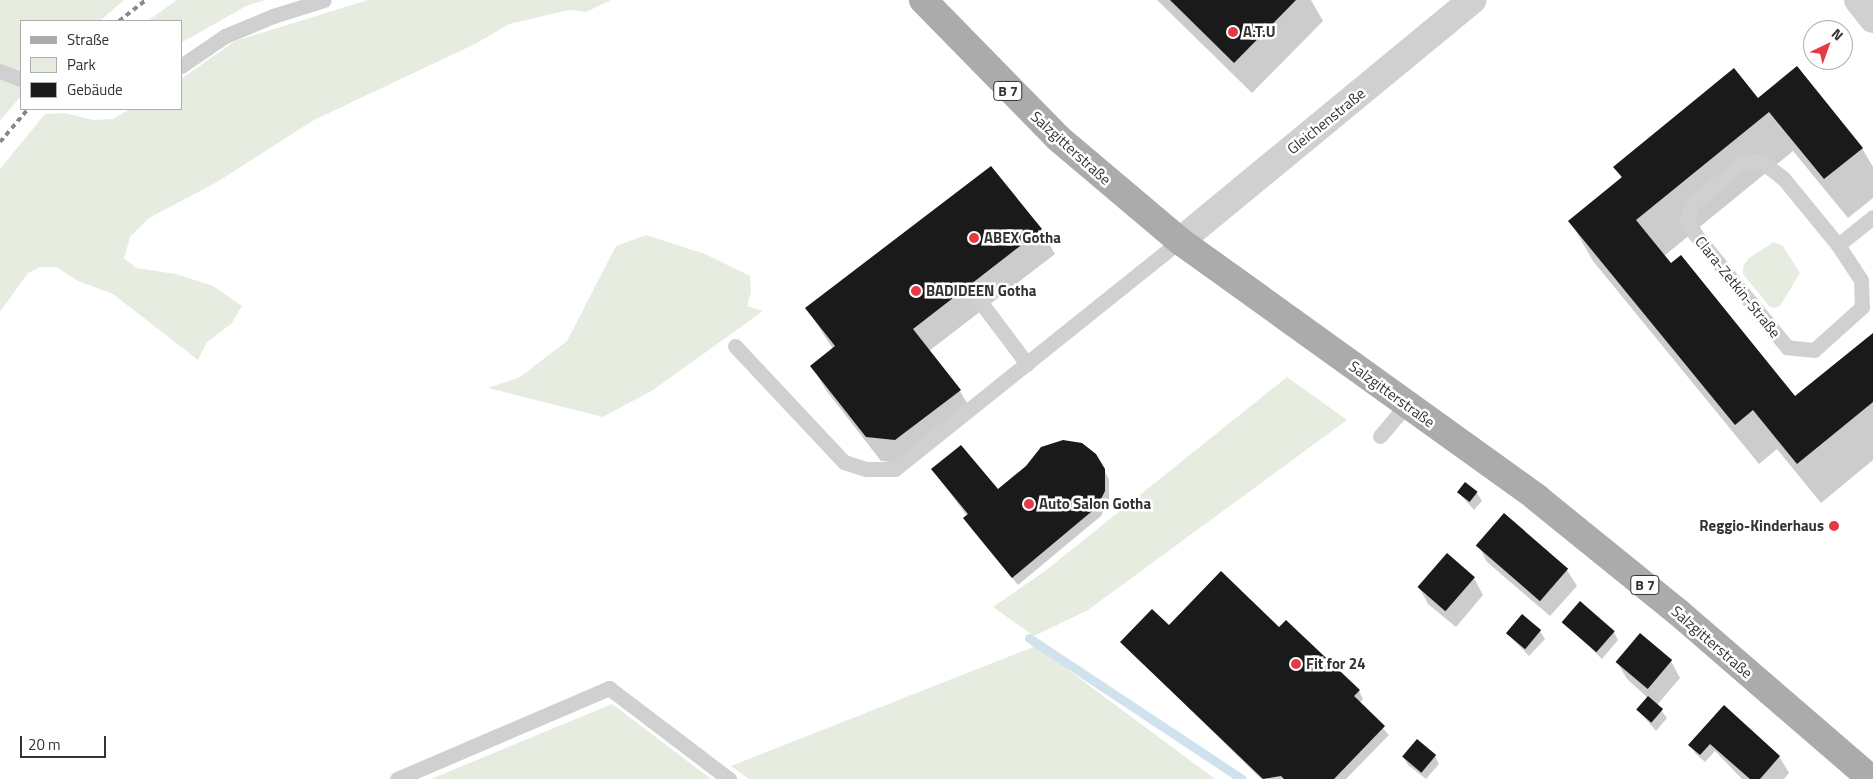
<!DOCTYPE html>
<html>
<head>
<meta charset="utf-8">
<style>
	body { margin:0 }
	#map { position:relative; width:1873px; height:779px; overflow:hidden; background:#fff; font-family:"Titillium Web",sans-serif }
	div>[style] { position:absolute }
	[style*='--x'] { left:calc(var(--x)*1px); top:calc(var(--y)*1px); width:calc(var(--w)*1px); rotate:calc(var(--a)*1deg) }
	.green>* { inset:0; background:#e6ecdf }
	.shadow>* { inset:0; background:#0003 }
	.stream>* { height:9px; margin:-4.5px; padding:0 4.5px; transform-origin:4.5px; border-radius:4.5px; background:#cfe2ee }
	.building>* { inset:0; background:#1a1a1a; transform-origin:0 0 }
	.service>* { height:15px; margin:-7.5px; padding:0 7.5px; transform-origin:7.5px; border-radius:7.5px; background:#d0d0d0 }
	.minor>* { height:28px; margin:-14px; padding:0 14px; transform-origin:14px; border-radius:14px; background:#d0d0d0 }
	.tertiary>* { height:28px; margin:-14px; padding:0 14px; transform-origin:14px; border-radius:14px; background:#d0d0d0 }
	.primary>* { height:28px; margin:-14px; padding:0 14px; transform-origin:14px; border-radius:14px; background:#ababab }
	.rail>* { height:4px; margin-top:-2px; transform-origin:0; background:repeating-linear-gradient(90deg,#888 0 5px,transparent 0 9px) }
	.dots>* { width:14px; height:14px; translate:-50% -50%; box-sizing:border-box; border:2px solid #fff; border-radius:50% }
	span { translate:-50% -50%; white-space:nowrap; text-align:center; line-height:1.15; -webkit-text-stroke:5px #fff; paint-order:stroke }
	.shield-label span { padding:1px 4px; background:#fff; border:1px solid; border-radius:4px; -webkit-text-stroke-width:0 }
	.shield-label { font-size:14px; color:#333; font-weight:700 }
	.poi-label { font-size:15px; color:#333; font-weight:700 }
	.left { translate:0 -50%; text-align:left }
	.right { translate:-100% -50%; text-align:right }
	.street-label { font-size:15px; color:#333 }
	.legend { position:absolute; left:20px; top:20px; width:162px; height:90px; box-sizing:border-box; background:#fff; border:1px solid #adadad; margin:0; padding:6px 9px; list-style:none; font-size:15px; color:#333 }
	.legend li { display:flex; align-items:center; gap:10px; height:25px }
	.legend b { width:25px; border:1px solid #adadad }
	.north { position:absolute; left:1803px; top:20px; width:50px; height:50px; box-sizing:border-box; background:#fff; border:1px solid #adadad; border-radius:50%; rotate:42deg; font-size:14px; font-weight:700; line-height:20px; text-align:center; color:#333 }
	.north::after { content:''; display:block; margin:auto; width:18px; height:22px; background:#e63946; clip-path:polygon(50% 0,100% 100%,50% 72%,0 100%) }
	.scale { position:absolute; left:20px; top:736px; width:86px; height:22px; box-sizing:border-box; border:2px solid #333; border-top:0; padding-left:6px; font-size:15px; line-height:18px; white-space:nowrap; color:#333; -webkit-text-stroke:4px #fff; paint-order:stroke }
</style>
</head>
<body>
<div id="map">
	<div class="green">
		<div style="clip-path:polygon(0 0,124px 0,100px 21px,21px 21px,21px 96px,0 121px)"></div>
		<div style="clip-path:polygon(177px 0,265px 0,246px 6px,181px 43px,181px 21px,147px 21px)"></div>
		<div style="clip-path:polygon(368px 0,611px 0,586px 12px,569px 10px,509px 24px,477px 43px,314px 120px,217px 182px,149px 218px,130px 237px,124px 258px,136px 268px,176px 274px,213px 286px,242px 306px,231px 324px,207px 342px,198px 360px,113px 294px,78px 281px,56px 267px,40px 267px,28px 273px,0 312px,0 169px,45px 114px,65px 113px,93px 120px,113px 119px,130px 109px,181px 109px,181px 79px,235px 41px)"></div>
		<div style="clip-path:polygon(646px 235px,705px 254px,750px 276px,751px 292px,747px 306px,763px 311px,653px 390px,603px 417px,488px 388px,520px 377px,567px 341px,616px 246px)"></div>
		<div style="clip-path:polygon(1774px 242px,1783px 246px,1800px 273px,1780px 306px,1774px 308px,1769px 306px,1743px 274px,1743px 266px,1749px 258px)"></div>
		<div style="clip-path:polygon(1287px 377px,1347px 420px,1088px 610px,1034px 636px,993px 607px,1045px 571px)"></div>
		<div style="clip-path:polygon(1036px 646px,1215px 779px,749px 779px,731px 766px)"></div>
		<div style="clip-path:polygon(612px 704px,711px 779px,431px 779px)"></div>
	</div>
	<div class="shadow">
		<div style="clip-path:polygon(1157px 0,1311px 0,1323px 21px,1252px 93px)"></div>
		<div style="clip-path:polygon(1758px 99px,1862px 148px,1873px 167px,1873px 198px,1848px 218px,1793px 151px,1664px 256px,1795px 398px,1873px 335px,1873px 460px,1821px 503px,1777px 449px,1759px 464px,1593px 261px,1570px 221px,1622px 179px,1615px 167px)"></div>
		<div style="clip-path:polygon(991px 168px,1041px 230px,1055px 254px,929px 351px,960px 391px,974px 415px,909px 464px,881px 461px,826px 390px,812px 366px,833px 349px,807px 309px)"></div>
		<div style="clip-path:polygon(1095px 454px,1109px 479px,1109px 500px,1101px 516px,1018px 585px,969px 526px,965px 518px,967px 516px,933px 470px,997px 490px)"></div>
		<div style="clip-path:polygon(1458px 492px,1477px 493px,1482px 501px,1474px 510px)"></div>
		<div style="clip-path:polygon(1478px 545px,1567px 570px,1577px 586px,1550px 616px,1487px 562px)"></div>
		<div style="clip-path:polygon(1474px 578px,1483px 595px,1456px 627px,1428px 604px,1419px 587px)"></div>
		<div style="clip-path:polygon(1564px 622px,1614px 632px,1618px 640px,1602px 659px)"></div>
		<div style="clip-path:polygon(1169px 627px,1279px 629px,1359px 691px,1363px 699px,1360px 703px,1389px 735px,1346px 779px,1261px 779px,1122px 642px)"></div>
		<div style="clip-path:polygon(1540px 631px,1545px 639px,1529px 656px,1507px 633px)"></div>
		<div style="clip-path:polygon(1671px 661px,1680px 678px,1657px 705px,1667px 718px,1656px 731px,1638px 710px,1648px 698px,1627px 679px,1617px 662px)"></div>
		<div style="clip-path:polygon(1724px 707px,1779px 756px,1789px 773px,1784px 779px,1742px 779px,1715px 751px,1705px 762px,1695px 753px,1690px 745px)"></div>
		<div style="clip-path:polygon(1435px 756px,1439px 764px,1426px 779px,1408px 765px,1403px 757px)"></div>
	</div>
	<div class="stream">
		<div style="--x:1029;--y:638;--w:255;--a:33.5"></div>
	</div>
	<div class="building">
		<div style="clip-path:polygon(1170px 0,1296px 0,1234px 63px)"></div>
		<div style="clip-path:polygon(1797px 66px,1863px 148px,1824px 179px,1769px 112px,1636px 220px,1671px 263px,1681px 255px,1795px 396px,1873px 333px,1873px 402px,1797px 464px,1753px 410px,1735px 425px,1568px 221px,1622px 177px,1613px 167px,1734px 68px,1758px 98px)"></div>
		<div style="clip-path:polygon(991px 166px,1042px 229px,913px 329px,961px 390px,895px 440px,866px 437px,810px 366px,835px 346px,805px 308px)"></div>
		<div style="clip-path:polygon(1063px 440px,1082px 443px,1096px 454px,1105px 469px,1105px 491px,1097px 507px,1012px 578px,963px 518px,968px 514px,931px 469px,961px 445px,998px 489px,1026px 466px,1041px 447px)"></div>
		<div style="left:1465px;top:482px;width:16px;height:13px;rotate:38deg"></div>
		<div style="left:1504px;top:513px;width:85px;height:43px;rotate:41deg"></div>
		<div style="left:1447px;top:553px;width:37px;height:45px;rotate:41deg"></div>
		<div style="clip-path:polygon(1221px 571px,1279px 627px,1286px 620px,1360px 690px,1354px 696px,1385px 726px,1334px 779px,1284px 779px,1281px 776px,1263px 779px,1120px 642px,1152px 609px,1169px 625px)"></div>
		<div style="left:1580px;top:601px;width:46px;height:28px;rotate:41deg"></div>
		<div style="left:1522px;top:614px;width:25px;height:25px;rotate:40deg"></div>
		<div style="left:1640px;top:633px;width:42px;height:38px;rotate:40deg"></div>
		<div style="left:1648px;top:696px;width:20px;height:18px;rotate:41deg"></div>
		<div style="clip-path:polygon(1724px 705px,1780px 756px,1760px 779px,1750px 779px,1710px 744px,1700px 755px,1688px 745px)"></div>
		<div style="left:1417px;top:739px;width:25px;height:23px;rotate:40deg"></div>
	</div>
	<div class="service">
		<div style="--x:181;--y:66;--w:53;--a:-34.3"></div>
		<div style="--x:225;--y:36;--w:52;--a:-22.6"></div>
		<div style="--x:273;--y:16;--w:53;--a:-17.4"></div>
		<div style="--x:0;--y:71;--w:22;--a:21"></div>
		<div style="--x:1761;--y:161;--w:28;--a:38"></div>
		<div style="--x:1783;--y:178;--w:87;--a:50.6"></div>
		<div style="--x:1838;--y:245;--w:42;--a:56.7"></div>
		<div style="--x:1861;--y:280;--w:27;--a:88"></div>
		<div style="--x:1862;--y:307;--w:64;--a:138.1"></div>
		<div style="--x:1814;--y:350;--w:27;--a:-174"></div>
		<div style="--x:1787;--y:347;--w:146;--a:-129.2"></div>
		<div style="--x:1695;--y:234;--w:17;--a:-118"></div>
		<div style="--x:1687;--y:219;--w:16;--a:-72"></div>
		<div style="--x:1692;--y:204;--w:66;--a:-39.5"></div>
		<div style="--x:1743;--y:162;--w:18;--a:-3"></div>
		<div style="--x:1838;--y:245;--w:45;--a:-38.7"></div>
		<div style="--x:979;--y:300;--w:80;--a:53.1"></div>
		<div style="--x:735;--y:346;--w:159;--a:46.8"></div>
		<div style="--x:844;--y:462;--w:23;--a:18"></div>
		<div style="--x:866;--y:469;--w:29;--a:0"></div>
		<div style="--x:895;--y:469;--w:365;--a:-38.7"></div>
		<div style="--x:1380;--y:436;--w:42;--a:-49.8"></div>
		<div style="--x:397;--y:779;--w:231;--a:-23.2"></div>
		<div style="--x:609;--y:688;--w:151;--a:37.2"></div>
	</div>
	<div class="minor">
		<div style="--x:1858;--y:0;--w:24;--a:52"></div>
	</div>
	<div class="tertiary">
		<div style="--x:1180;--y:241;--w:379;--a:-39.5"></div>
	</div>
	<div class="primary">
		<div style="--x:923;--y:0;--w:193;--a:45.6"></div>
		<div style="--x:1058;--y:138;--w:160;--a:40.2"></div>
		<div style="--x:1180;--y:241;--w:440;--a:35.7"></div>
		<div style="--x:1537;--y:498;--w:183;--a:39"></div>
		<div style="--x:1679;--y:613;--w:254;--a:40.8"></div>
	</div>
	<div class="rail">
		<div style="--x:119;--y:21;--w:34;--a:-38"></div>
		<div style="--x:0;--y:142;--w:43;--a:-49.7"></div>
	</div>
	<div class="dots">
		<div style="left:1233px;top:32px;background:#e63946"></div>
		<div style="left:974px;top:238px;background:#e63946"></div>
		<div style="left:916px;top:291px;background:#e63946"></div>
		<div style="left:1029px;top:504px;background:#e63946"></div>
		<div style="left:1834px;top:526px;background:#e63946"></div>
		<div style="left:1296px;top:664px;background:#e63946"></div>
	</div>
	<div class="shield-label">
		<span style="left:1008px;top:91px">B 7</span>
		<span style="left:1645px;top:585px">B 7</span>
	</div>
	<div class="poi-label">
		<span class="left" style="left:1243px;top:32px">A.T.U</span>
		<span class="left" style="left:984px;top:238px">ABEX Gotha</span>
		<span class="left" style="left:926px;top:291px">BADIDEEN Gotha</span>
		<span class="left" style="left:1039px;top:504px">Auto Salon Gotha</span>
		<span class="right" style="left:1824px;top:526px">Reggio-Kinderhaus</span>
		<span class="left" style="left:1306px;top:664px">Fit for 24</span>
	</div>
	<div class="street-label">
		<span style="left:1326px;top:121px;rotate:-39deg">Gleichenstraße</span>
		<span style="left:1071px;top:148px;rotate:42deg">Salzgitterstraße</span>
		<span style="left:1738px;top:287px;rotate:51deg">Clara-Zetkin-Straße</span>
		<span style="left:1392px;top:394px;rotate:36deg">Salzgitterstraße</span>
		<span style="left:1712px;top:642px;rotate:41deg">Salzgitterstraße</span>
	</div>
	<ul class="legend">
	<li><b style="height:6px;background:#ababab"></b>Straße</li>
	<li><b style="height:14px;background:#e6ecdf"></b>Park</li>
	<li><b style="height:14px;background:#1a1a1a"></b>Gebäude</li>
	</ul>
	<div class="north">N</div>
	<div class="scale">20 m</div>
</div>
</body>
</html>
